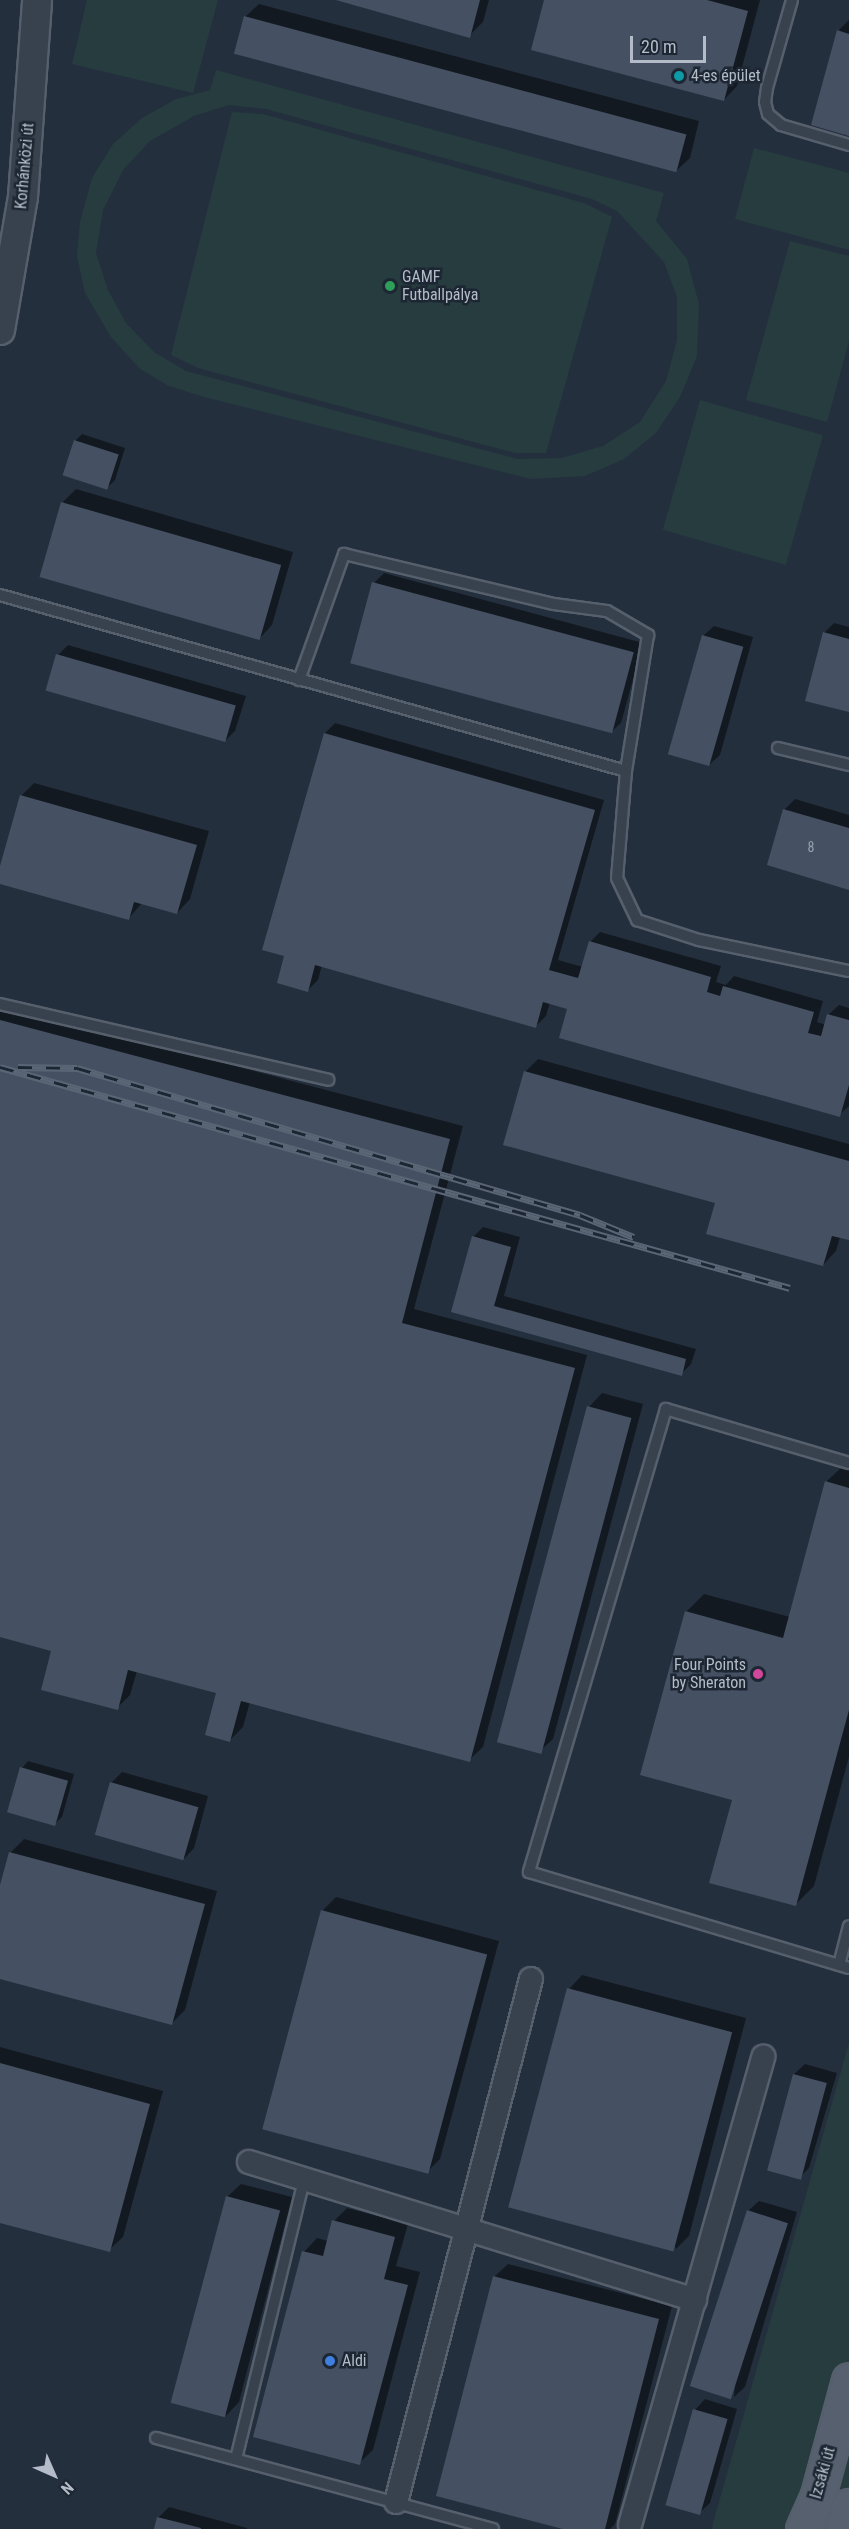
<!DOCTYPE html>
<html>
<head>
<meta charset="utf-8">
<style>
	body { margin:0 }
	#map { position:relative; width:849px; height:2529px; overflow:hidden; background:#242f3e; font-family:"Roboto Condensed",sans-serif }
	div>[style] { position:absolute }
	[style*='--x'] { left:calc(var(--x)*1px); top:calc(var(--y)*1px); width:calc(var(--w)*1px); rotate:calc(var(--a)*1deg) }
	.green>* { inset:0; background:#263c3f; transform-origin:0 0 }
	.shadow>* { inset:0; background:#0007 }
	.building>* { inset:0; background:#455162; transform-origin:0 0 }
	.roads { filter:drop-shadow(2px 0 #565f6c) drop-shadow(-2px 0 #565f6c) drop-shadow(0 2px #565f6c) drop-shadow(0 -2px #565f6c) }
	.service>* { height:10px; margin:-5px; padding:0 5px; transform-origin:5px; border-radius:5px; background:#38414e }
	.minor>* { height:22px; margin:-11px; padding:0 11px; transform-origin:11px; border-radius:11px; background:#38414e }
	.tertiary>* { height:28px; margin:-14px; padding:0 14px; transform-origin:14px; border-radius:14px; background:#38414e }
	.primary>* { height:33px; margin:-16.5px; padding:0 16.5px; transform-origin:16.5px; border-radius:16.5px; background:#56606e }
	.rail>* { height:7px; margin-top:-3.5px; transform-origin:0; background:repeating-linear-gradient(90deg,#1d2633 0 14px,#5a6575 0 28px); box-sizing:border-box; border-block:2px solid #5a6575 }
	.dots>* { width:16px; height:16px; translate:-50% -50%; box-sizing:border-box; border:3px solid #1d2633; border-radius:50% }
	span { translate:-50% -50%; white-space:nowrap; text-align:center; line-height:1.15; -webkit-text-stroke:5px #1d2633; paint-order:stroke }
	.number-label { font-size:14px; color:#98a1af }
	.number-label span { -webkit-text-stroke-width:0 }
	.poi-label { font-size:16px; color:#b4bcc9 }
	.left { translate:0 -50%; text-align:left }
	.right { translate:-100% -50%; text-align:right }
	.street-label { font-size:16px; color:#b4bcc9 }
	.north { position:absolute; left:24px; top:2445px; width:60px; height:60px; -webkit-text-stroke:4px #1d2633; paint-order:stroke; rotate:135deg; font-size:16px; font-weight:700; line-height:24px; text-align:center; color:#b4bcc9 }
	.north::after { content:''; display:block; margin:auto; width:21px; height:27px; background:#b4bcc9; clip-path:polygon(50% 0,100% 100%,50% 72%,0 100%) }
	.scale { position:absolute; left:630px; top:36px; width:76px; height:27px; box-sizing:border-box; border:3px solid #b4bcc9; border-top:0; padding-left:8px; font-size:18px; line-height:21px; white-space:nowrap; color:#b4bcc9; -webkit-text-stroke:4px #1d2633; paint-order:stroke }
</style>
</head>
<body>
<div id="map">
	<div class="green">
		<div style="clip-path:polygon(87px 0,218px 0,193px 93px,72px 64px)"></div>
		<div style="clip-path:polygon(evenodd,216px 70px,664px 193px,656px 221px,687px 259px,699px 304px,697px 356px,680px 397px,656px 433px,624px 459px,585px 476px,531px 479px,204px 397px,169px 386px,140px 369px,111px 337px,85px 293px,77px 256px,80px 222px,92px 178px,113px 144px,142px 118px,176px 99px,210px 90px,216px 70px,229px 105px,266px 109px,592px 199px,617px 211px,664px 262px,677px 297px,677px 340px,666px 381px,640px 422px,603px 446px,561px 458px,518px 459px,186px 371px,154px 352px,126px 323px,108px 290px,96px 253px,103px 210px,123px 170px,150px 141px,194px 116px,229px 105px)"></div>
		<div style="clip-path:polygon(232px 112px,263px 114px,584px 203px,612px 217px,546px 453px,515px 453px,198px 368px,171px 355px)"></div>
		<div style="clip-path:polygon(754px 148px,849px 173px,849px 250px,735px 219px)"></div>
		<div style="clip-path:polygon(790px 241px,849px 256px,849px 341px,827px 422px,746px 400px)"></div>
		<div style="left:700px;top:400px;width:128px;height:135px;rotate:16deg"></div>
		<div style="clip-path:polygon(849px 2043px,849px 2529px,712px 2529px,713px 2523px)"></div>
	</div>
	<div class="shadow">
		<div style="clip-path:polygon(339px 0,489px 0,483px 22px,469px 36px)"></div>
		<div style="clip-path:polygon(546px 0,760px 0,737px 86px,724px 100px)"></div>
		<div style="clip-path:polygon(259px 4px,699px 121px,690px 158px,676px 171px,245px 17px)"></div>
		<div style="clip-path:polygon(849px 20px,849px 134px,838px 31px)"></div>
		<div style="clip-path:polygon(82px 434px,125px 448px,115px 480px,108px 487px,75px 441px)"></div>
		<div style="clip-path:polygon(76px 489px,293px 552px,272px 625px,259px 639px,41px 576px,63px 502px)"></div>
		<div style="clip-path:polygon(384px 573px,643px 643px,621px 723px,610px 733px,374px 583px)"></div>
		<div style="clip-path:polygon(834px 623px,849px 627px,849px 711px,824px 633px)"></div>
		<div style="clip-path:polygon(714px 626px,753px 637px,720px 755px,709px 765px,703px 636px)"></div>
		<div style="clip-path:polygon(68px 645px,246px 696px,235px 731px,225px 741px,58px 655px)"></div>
		<div style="clip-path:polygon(335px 723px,604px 800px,558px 960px,583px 967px,590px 942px,600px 932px,721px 966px,716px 982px,726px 985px,734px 976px,823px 1001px,817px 1022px,826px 1025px,828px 1015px,839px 1005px,849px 1008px,849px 1106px,839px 1115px,550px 1002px,546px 1016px,536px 1026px,322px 965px,318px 980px,307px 991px,286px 955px,325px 733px)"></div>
		<div style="clip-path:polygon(34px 783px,209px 831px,190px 899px,177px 913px,142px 903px,129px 918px,0 883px,0 871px,21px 796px)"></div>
		<div style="clip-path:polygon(795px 799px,849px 815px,849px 888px,768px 864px,785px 809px)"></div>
		<div style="clip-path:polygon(0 1004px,463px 1126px,414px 1309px,587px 1355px,483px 1747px,469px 1760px,250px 1702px,243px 1727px,230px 1740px,218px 1692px,137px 1671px,130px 1695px,117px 1708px,53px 1650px,0 1636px)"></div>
		<div style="clip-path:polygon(538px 1059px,849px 1144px,849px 1239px,840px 1237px,836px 1251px,823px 1265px,525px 1072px)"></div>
		<div style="clip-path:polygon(483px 1227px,520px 1237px,504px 1296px,696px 1349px,691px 1364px,681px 1374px,453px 1311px,473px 1237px)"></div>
		<div style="clip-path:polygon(602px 1393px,643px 1404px,553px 1739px,539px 1752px,589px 1407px)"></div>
		<div style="clip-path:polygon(845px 1464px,849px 1465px,849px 1757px,814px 1886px,796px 1904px,733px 1799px,686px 1612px,704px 1594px,790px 1617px,826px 1482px)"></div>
		<div style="clip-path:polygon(28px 1761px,74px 1774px,62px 1817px,55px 1824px,22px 1768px)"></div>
		<div style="clip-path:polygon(122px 1772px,208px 1796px,194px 1848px,184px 1859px,111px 1783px)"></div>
		<div style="clip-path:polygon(24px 1839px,217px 1891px,185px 2010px,172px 2023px,0 1978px,0 1891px,10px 1853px)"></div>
		<div style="clip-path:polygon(336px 1897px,499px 1941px,440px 2159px,427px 2172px,322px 1911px)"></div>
		<div style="clip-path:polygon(582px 1975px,746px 2018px,689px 2236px,676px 2249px,569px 1989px)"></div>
		<div style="clip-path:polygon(0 2047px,163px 2091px,123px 2237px,109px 2250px,0 2221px)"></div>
		<div style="clip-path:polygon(805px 2064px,837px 2073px,809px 2168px,799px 2178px,794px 2074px)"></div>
		<div style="clip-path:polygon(241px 2184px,292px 2197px,239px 2402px,226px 2416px,227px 2197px)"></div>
		<div style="clip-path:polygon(759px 2201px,797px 2212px,745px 2387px,734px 2397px,748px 2211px)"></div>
		<div style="clip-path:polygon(347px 2208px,408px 2224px,396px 2266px,420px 2272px,373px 2450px,359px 2463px,304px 2252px,317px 2238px,328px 2241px,334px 2221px)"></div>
		<div style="clip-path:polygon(508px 2264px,672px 2306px,615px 2524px,610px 2529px,569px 2529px,494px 2277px)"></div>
		<div style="clip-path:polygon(705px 2399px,737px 2409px,710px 2503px,699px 2513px,695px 2410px)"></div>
		<div style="clip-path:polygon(169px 2507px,247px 2528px,247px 2529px,155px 2529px,158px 2518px)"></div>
	</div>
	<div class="building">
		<div style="clip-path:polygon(336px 0,480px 0,470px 38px)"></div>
		<div style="clip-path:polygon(544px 0,707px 0,748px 11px,724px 101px,531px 50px)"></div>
		<div style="left:244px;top:16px;width:458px;height:39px;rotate:15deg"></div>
		<div style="clip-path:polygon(837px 30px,849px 34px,849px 136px,811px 125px)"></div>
		<div style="left:74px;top:440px;width:47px;height:37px;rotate:18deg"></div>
		<div style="left:61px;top:502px;width:229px;height:78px;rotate:16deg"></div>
		<div style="left:372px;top:582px;width:271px;height:84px;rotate:15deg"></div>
		<div style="clip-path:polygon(823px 632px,849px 639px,849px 712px,805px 701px)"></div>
		<div style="left:702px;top:635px;width:43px;height:124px;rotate:16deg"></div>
		<div style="left:56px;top:654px;width:187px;height:38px;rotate:16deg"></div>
		<div style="clip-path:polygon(324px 733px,595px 810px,549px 970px,578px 978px,589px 941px,711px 977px,707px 992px,720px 996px,723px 986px,814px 1012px,808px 1033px,821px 1036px,827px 1014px,849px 1020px,849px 1085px,840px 1117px,559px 1038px,567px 1009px,543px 1002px,536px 1028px,315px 965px,308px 992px,277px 983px,284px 956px,262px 950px)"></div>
		<div style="clip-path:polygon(20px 795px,197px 845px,177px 914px,134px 902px,129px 920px,0 884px,0 866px)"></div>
		<div style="clip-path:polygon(783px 809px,849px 828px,849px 890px,767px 865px)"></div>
		<div style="clip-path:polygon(0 1020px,450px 1139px,402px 1323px,575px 1368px,470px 1762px,241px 1701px,230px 1742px,205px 1735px,216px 1693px,128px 1670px,118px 1710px,41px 1690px,51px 1651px,0 1637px)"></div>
		<div style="clip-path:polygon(524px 1071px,849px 1161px,849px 1240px,832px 1236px,823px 1266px,706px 1234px,715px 1203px,503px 1145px)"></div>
		<div style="clip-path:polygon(472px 1236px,511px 1247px,494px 1306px,686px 1359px,682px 1376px,451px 1312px)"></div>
		<div style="left:587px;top:1406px;width:46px;height:348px;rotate:15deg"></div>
		<div style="clip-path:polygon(825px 1481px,849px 1488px,849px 1710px,796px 1906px,709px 1883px,732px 1800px,640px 1775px,685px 1611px,783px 1638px)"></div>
		<div style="left:20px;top:1767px;width:50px;height:47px;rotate:16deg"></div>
		<div style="left:110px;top:1782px;width:92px;height:55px;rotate:16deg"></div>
		<div style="clip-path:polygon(9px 1852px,205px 1904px,172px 2025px,0 1979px,0 1885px)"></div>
		<div style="left:321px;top:1910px;width:172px;height:227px;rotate:15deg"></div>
		<div style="left:567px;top:1988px;width:171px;height:227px;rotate:15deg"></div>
		<div style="clip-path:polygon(0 2063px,150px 2104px,110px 2252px,0 2223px)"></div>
		<div style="left:793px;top:2074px;width:35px;height:100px;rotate:15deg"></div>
		<div style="left:226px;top:2196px;width:56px;height:214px;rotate:15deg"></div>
		<div style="left:747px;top:2210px;width:43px;height:185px;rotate:18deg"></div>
		<div style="clip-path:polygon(332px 2220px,395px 2237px,384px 2279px,408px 2285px,360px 2465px,253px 2437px,302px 2251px,323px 2256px)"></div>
		<div style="clip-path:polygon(493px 2276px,659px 2319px,605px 2529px,563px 2529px,436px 2496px)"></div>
		<div style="left:693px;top:2409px;width:36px;height:100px;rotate:16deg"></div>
		<div style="clip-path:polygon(157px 2517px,201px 2528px,201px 2529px,154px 2529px)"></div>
	</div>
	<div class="roads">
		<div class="service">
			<div style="--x:792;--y:0;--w:91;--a:105.9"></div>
			<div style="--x:767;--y:88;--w:14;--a:98"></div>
			<div style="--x:765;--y:102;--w:12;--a:76"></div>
			<div style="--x:768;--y:114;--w:17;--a:40"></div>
			<div style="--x:781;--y:125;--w:71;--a:16.4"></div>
			<div style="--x:0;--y:595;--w:650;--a:15.7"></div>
			<div style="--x:299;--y:680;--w:134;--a:-70.3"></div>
			<div style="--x:344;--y:554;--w:216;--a:13.4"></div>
			<div style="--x:554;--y:604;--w:53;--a:7.5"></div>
			<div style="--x:607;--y:611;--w:48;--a:30.3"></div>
			<div style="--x:648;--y:635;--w:138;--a:99.2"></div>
			<div style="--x:626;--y:771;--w:107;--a:94.8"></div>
			<div style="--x:617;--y:878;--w:47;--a:64.5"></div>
			<div style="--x:637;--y:920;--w:65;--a:17.9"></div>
			<div style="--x:699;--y:940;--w:153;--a:11.7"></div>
			<div style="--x:778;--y:748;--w:73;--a:13.5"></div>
			<div style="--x:0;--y:1004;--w:337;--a:13"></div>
			<div style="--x:849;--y:1463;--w:191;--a:-163.6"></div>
			<div style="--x:666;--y:1409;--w:483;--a:106.5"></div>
			<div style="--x:529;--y:1872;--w:334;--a:16.7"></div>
			<div style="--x:839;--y:1965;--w:40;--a:-75.6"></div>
			<div style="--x:156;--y:2438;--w:349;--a:15.1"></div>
			<div style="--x:236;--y:2459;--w:288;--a:-76.3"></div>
		</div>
		<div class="minor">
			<div style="--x:249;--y:2162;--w:467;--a:17.2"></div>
			<div style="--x:396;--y:2502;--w:540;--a:-75.53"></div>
			<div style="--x:630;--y:2525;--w:487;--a:-74.1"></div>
		</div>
		<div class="tertiary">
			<div style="--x:0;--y:330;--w:135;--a:-80.2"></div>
			<div style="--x:23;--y:197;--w:197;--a:-85.9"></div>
		</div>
		<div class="primary">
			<div style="--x:803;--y:2529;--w:37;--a:-66"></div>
			<div style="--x:818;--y:2495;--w:119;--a:-74.9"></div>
			<div style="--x:843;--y:2529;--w:24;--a:-75"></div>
		</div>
	</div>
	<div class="rail">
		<div style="--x:0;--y:1067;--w:820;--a:15.63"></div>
		<div style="--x:18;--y:1067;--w:59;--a:1"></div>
		<div style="--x:77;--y:1068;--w:524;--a:16.29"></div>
		<div style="--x:580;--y:1215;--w:58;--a:22.2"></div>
	</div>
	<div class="dots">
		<div style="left:679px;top:76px;background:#0f9aa8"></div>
		<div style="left:390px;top:286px;background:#2e9e5b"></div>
		<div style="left:758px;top:1674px;background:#d1479c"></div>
		<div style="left:330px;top:2361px;background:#3f7fe0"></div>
	</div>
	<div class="number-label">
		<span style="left:811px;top:847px">8</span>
	</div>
	<div class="poi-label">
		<span class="left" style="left:691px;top:76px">4-es épület</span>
		<span class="left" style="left:402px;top:286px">GAMF<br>Futballpálya</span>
		<span class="right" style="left:746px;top:1674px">Four Points<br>by Sheraton</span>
		<span class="left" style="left:342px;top:2361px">Aldi</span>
	</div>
	<div class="street-label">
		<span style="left:25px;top:166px;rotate:-85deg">Korhánközi út</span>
		<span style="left:823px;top:2473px;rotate:-74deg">Izsáki út</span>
	</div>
	<div class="north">N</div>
	<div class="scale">20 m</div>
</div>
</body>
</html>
